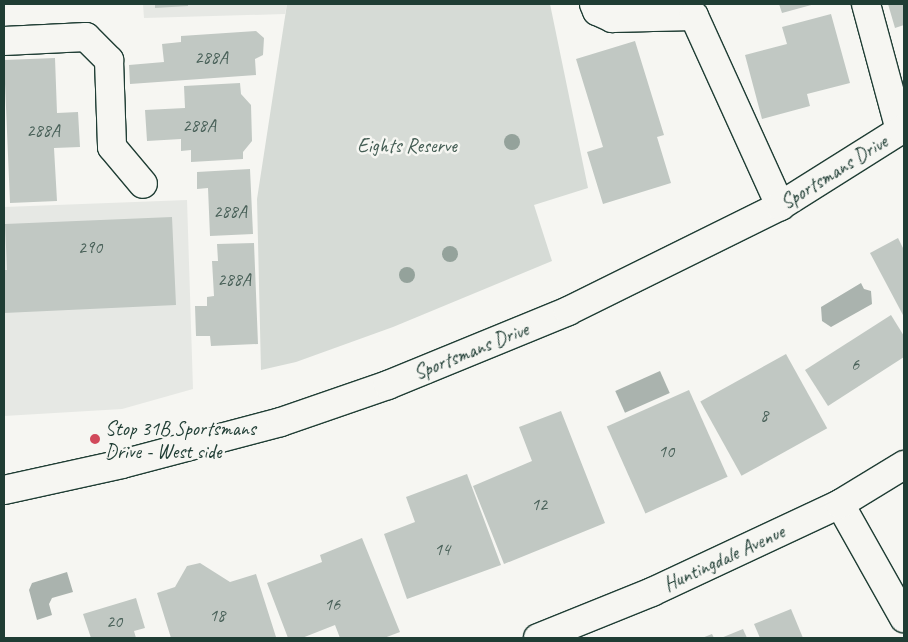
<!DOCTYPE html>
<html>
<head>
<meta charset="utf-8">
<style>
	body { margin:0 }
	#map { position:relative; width:908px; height:642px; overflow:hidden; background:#f6f6f2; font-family:Caveat,sans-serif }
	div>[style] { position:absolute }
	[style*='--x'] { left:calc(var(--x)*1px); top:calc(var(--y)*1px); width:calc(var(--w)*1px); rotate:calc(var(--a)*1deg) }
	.built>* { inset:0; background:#e6e8e4 }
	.green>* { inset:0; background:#d6dbd6 }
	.water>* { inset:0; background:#aab3ae; transform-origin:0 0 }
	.building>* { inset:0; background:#c1c8c3; transform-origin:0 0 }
	.roads { filter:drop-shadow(1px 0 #1f3d34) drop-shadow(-1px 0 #1f3d34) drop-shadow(0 1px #1f3d34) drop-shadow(0 -1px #1f3d34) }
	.street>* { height:28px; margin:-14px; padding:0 14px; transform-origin:14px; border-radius:14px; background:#f6f6f2 }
	.secondary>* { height:28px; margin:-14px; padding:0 14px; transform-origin:14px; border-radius:14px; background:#f6f6f2 }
	.trees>* { width:16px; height:16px; margin:-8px; border-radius:50%; background:#94a29b }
	.dots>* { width:14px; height:14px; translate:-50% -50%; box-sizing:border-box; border:2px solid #f6f6f2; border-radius:50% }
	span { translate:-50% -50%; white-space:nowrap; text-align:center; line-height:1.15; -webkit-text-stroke:5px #f6f6f2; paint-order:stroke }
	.number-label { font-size:18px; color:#486058 }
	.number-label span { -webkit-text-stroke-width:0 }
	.park-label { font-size:20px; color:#445d54 }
	.street-label { font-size:20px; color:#1f3d34 }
	.poi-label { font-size:20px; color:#1f3d34 }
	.left { translate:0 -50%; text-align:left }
	.frame { position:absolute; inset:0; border:5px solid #1f3d34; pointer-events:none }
</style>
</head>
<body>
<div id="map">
	<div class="built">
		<div style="clip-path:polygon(143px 4px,287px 4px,285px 14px,144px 18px)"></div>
		<div style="clip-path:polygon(187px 200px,193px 389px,122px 409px,4px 416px,4px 207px)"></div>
	</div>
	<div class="green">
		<div style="clip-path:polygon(287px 4px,550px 4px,588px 188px,534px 205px,552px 261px,393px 327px,296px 362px,261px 370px,257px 199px)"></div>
	</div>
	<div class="water">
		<div style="clip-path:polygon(861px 283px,864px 289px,871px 291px,872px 304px,831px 327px,822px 321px,821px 307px)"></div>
		<div style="left:660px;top:371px;width:24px;height:49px;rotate:66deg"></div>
		<div style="clip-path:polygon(67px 572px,73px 592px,52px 598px,49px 604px,52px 615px,37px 620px,29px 590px,32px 583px)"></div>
	</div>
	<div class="building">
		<div style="clip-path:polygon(155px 4px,188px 4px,188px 6px,155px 8px)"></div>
		<div style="clip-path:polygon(779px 4px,815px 4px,782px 13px)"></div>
		<div style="clip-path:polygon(888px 4px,904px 4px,904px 25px,895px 28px)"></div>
		<div style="clip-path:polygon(831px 14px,850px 83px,807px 94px,810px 106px,762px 119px,745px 55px,787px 44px,782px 27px)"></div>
		<div style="clip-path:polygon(256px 31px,264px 38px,263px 55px,255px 59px,256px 75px,130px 84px,129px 65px,164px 62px,162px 44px,181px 42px,181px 36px)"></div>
		<div style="clip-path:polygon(635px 41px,664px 135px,657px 137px,671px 183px,603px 204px,587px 152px,603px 147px,576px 59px)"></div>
		<div style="clip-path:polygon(55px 58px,57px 113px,78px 112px,80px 147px,54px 148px,57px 201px,10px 203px,4px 60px)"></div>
		<div style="clip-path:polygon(240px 83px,241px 94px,251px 105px,252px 141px,243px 152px,243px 159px,191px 162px,191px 150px,181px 151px,181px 139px,147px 141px,145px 110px,185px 108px,184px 86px)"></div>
		<div style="clip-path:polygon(250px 169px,253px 234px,210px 236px,208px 188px,197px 189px,197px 172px)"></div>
		<div style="clip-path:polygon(172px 217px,176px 305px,4px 313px,4px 270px,7px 270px,5px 224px)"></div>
		<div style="clip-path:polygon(898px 238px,904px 250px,904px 317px,870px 253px)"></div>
		<div style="clip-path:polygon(254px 243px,258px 344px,211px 346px,210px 336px,196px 336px,195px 306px,207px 306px,207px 297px,214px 296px,212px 261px,218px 261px,217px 244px)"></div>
		<div style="clip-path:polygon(891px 315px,904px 336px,904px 357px,828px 406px,805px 370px)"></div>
		<div style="left:786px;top:354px;width:85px;height:98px;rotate:61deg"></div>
		<div style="left:689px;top:390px;width:95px;height:90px;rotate:66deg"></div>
		<div style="clip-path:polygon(561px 411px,605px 523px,504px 564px,473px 486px,532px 461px,519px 427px)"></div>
		<div style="clip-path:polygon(467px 474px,501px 565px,407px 599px,384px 534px,415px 522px,406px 497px)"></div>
		<div style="clip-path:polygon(362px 538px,400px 632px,384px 638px,340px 638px,335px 625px,302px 638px,288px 638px,267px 583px,322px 562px,320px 555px)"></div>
		<div style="clip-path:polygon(200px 563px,230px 582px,256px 574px,276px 637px,171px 638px,157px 593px,175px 587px,187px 566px)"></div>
		<div style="clip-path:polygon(136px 598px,145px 628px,134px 631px,136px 638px,91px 638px,83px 614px)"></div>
		<div style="clip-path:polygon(791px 609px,803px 638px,760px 638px,754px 624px)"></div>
		<div style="clip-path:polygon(743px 629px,747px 638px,721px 638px)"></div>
		<div style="clip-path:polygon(712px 634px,714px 638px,702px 638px)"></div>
	</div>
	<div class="roads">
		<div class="street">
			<div style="--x:594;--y:4;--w:8;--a:67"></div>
			<div style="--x:597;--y:11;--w:17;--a:25"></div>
			<div style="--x:612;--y:18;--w:82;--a:-1.4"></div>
			<div style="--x:694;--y:16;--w:209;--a:65.6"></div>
			<div style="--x:866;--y:4;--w:131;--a:74.9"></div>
			<div style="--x:4;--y:41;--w:82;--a:-2.8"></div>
			<div style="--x:86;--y:37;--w:33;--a:45"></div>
			<div style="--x:109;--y:60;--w:87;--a:88"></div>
			<div style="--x:112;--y:147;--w:48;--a:50"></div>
			<div style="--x:840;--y:504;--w:131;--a:60.7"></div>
			<div style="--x:538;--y:638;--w:123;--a:-22"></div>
			<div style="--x:652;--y:592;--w:208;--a:-25.1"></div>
			<div style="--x:840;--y:504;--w:75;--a:-31.4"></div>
		</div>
		<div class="secondary">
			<div style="--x:4;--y:490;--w:121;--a:-12.4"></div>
			<div style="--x:122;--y:464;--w:164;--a:-14.8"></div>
			<div style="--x:281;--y:422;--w:113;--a:-19.1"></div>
			<div style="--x:388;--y:385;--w:195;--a:-22.3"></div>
			<div style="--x:568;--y:311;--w:237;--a:-26.3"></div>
			<div style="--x:780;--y:206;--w:146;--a:-32.2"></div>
		</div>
	</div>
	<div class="trees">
		<div style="left:512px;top:142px"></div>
		<div style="left:450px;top:254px"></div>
		<div style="left:407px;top:275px"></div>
	</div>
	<div class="dots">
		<div style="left:95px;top:439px;background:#d1495b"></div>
	</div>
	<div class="number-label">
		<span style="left:211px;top:57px">288A</span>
		<span style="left:199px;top:125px">288A</span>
		<span style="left:43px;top:130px">288A</span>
		<span style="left:230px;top:211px">288A</span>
		<span style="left:90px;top:247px">290</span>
		<span style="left:234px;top:279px">288A</span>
		<span style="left:855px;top:364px">6</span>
		<span style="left:764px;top:415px">8</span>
		<span style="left:666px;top:451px">10</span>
		<span style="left:539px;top:504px">12</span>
		<span style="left:442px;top:549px">14</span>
		<span style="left:332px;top:604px">16</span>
		<span style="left:217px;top:615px">18</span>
		<span style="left:114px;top:621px">20</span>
	</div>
	<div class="park-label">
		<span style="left:407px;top:145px">Eights Reserve</span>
	</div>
	<div class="street-label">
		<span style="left:834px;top:172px;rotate:-32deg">Sportsmans Drive</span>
		<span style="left:471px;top:351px;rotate:-22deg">Sportsmans Drive</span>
		<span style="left:724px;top:558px;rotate:-25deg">Huntingdale Avenue</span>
	</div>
	<div class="poi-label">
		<span class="left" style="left:105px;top:440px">Stop 31B Sportsmans<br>Drive - West side</span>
	</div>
	<div class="frame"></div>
</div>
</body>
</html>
